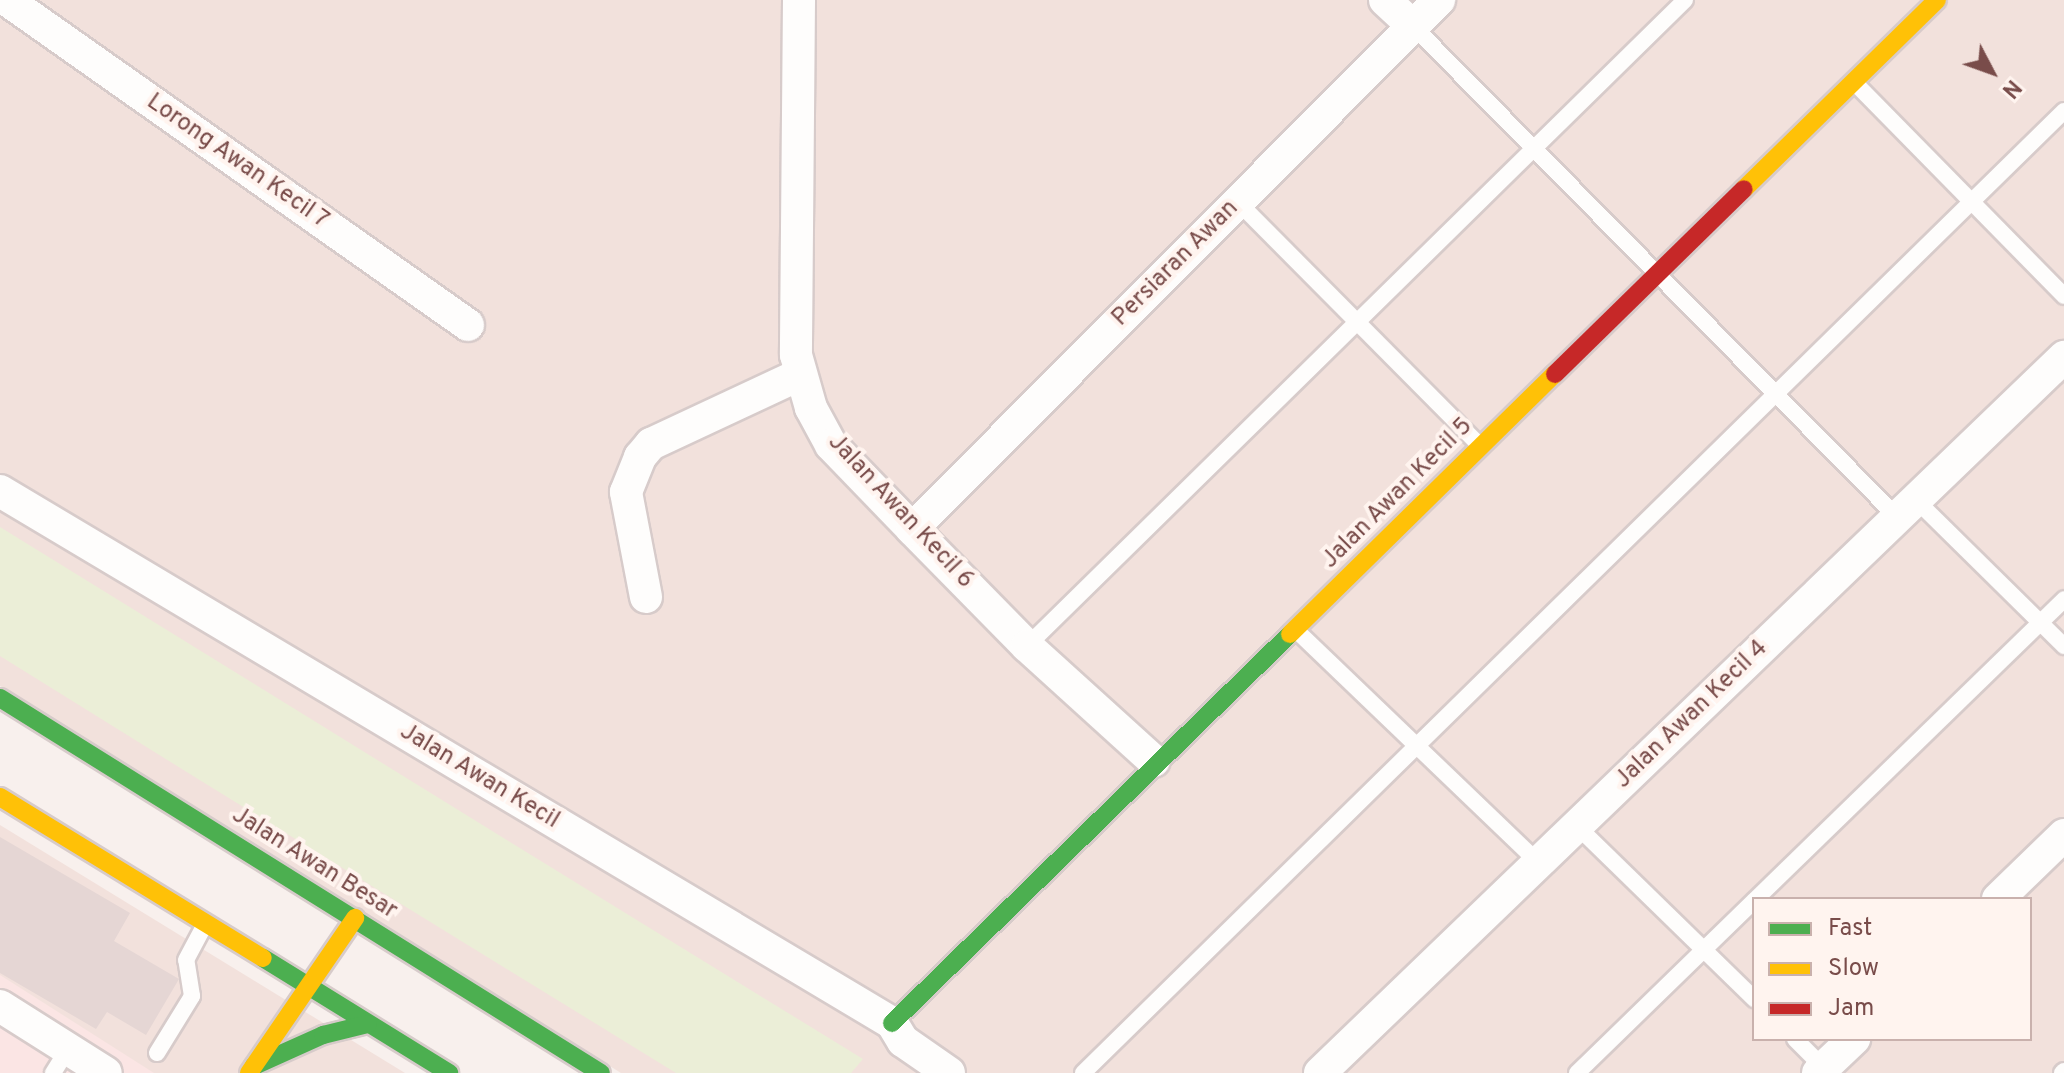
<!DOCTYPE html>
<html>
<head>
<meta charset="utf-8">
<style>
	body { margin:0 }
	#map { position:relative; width:2064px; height:1073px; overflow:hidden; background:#f8f0ed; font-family:Overpass,sans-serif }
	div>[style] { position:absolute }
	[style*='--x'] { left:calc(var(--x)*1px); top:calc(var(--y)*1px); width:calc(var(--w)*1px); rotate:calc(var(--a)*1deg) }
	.residential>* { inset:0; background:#f2e1dc }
	.commercial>* { inset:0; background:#fbe5e4 }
	.green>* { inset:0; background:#ebeed7 }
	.building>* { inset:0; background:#e5d6d4 }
	.roads { filter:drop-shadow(2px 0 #d7cbca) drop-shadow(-2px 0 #d7cbca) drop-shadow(0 2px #d7cbca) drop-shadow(0 -2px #d7cbca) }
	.lane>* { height:16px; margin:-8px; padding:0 8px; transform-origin:8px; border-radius:8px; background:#fefdfc }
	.street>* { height:32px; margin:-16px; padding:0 16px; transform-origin:16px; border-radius:16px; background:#fefdfc }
	.fast>* { height:18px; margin:-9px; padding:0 9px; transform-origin:9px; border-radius:9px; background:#4caf50 }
	.slow>* { height:18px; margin:-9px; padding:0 9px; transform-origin:9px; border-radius:9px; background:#ffc107 }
	.jam>* { height:18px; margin:-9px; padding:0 9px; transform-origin:9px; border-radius:9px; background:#c62828 }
	span { translate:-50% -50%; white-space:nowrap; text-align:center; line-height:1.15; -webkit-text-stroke:8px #fff4ef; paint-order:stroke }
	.street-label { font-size:24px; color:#794c4a }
	.legend { position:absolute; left:1752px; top:897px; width:280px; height:144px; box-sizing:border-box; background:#fff4ef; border:2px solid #c9b1ad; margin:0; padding:10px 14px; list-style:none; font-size:24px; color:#794c4a }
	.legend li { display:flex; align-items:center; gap:16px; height:40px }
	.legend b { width:40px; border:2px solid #c9b1ad }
	.north { position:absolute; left:1952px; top:32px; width:80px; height:80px; -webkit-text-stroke:6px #fff4ef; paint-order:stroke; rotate:131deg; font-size:22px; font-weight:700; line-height:32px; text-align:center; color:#794c4a }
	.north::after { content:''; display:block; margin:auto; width:28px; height:36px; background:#794c4a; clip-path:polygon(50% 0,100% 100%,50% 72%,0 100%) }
</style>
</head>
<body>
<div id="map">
	<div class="residential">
		<div style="clip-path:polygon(evenodd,0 0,2064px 0,2064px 1073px,621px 1073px,0 686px,0 0,1754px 899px,2030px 899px,2030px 1039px,1754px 1039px,1754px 899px)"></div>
		<div style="clip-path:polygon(0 825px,405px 1073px,0 1073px)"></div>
	</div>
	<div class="commercial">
		<div style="clip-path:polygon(0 975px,154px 1073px,0 1073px)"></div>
	</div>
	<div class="green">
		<div style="clip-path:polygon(0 527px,536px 858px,863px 1059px,851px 1073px,676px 1073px,198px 779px,0 656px)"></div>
	</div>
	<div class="building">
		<div style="clip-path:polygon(0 837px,130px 913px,114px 941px,179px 979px,146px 1035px,107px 1012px,96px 1029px,0 973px)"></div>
	</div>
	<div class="roads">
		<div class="lane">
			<div style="--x:1413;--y:26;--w:689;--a:45.41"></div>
			<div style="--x:1856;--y:84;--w:297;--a:45.5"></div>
			<div style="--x:1238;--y:202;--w:342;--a:45.2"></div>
			<div style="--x:1916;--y:500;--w:208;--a:44.6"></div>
			<div style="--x:1297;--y:631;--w:335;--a:43.8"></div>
			<div style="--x:1027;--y:646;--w:922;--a:-44.47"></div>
			<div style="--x:1577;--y:826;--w:248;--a:44.3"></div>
			<div style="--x:1756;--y:899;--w:430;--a:-44.2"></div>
			<div style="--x:1795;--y:1039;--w:41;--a:45"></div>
			<div style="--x:157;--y:1053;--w:67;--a:-58.4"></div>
			<div style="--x:192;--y:996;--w:36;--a:-99"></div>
			<div style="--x:186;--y:960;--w:38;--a:-62"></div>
			<div style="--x:53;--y:1073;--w:28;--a:-58"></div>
			<div style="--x:1083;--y:1073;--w:1374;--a:-44.44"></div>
			<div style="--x:1577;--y:1073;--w:247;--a:-44.2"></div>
			<div style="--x:2062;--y:1073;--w:3;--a:-45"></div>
		</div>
		<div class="street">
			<div style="--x:7;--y:0;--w:564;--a:35.18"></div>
			<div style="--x:799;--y:0;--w:355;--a:90.5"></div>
			<div style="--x:796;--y:355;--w:55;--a:74.2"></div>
			<div style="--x:811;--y:408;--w:42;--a:61.6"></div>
			<div style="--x:831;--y:445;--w:117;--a:46"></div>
			<div style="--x:912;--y:529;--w:164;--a:45.5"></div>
			<div style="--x:1027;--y:646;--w:171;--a:42.2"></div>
			<div style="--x:1385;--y:0;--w:38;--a:43"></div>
			<div style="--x:0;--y:491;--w:1039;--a:30.81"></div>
			<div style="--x:892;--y:1023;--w:21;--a:59"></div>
			<div style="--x:903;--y:1041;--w:56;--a:34.8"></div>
			<div style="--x:912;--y:529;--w:747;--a:-45.11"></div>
			<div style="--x:646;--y:597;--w:107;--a:-100.8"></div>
			<div style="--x:626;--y:492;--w:38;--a:-68"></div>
			<div style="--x:640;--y:457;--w:17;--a:-50"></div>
			<div style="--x:651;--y:444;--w:163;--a:-25"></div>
			<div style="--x:1998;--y:899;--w:92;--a:-44.1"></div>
			<div style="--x:0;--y:1006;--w:125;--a:32.3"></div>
			<div style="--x:1320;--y:1073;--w:1033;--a:-43.9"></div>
			<div style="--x:1818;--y:1073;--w:50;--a:-43.4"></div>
		</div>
		<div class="fast">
			<div style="--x:0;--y:698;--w:708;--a:31.96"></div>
			<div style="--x:263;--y:958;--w:219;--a:31.7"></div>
			<div style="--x:892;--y:1023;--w:557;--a:-44.34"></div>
			<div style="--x:254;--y:1066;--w:76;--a:-24.2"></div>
			<div style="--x:323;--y:1035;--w:46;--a:-13.7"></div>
		</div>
		<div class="slow">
			<div style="--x:1744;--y:189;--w:270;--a:-44.4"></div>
			<div style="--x:1290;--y:634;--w:371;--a:-44.5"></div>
			<div style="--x:0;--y:797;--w:308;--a:31.5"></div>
			<div style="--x:249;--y:1073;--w:188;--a:-55.6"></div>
		</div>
		<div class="jam">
			<div style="--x:1555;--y:374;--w:264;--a:-44.4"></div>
		</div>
	</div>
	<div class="street-label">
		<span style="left:237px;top:162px;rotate:35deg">Lorong Awan Kecil 7</span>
		<span style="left:1176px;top:264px;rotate:-45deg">Persiaran Awan</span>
		<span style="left:1398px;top:494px;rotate:-45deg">Jalan Awan Kecil 5</span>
		<span style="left:900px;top:512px;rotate:47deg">Jalan Awan Kecil 6</span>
		<span style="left:1692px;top:715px;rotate:-44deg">Jalan Awan Kecil 4</span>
		<span style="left:479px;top:777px;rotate:31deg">Jalan Awan Kecil</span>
		<span style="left:314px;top:864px;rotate:32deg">Jalan Awan Besar</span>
	</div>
	<ul class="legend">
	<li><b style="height:10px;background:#4caf50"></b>Fast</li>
	<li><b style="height:10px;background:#ffc107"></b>Slow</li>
	<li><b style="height:10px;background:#c62828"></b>Jam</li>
	</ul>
	<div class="north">N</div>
</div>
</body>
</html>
